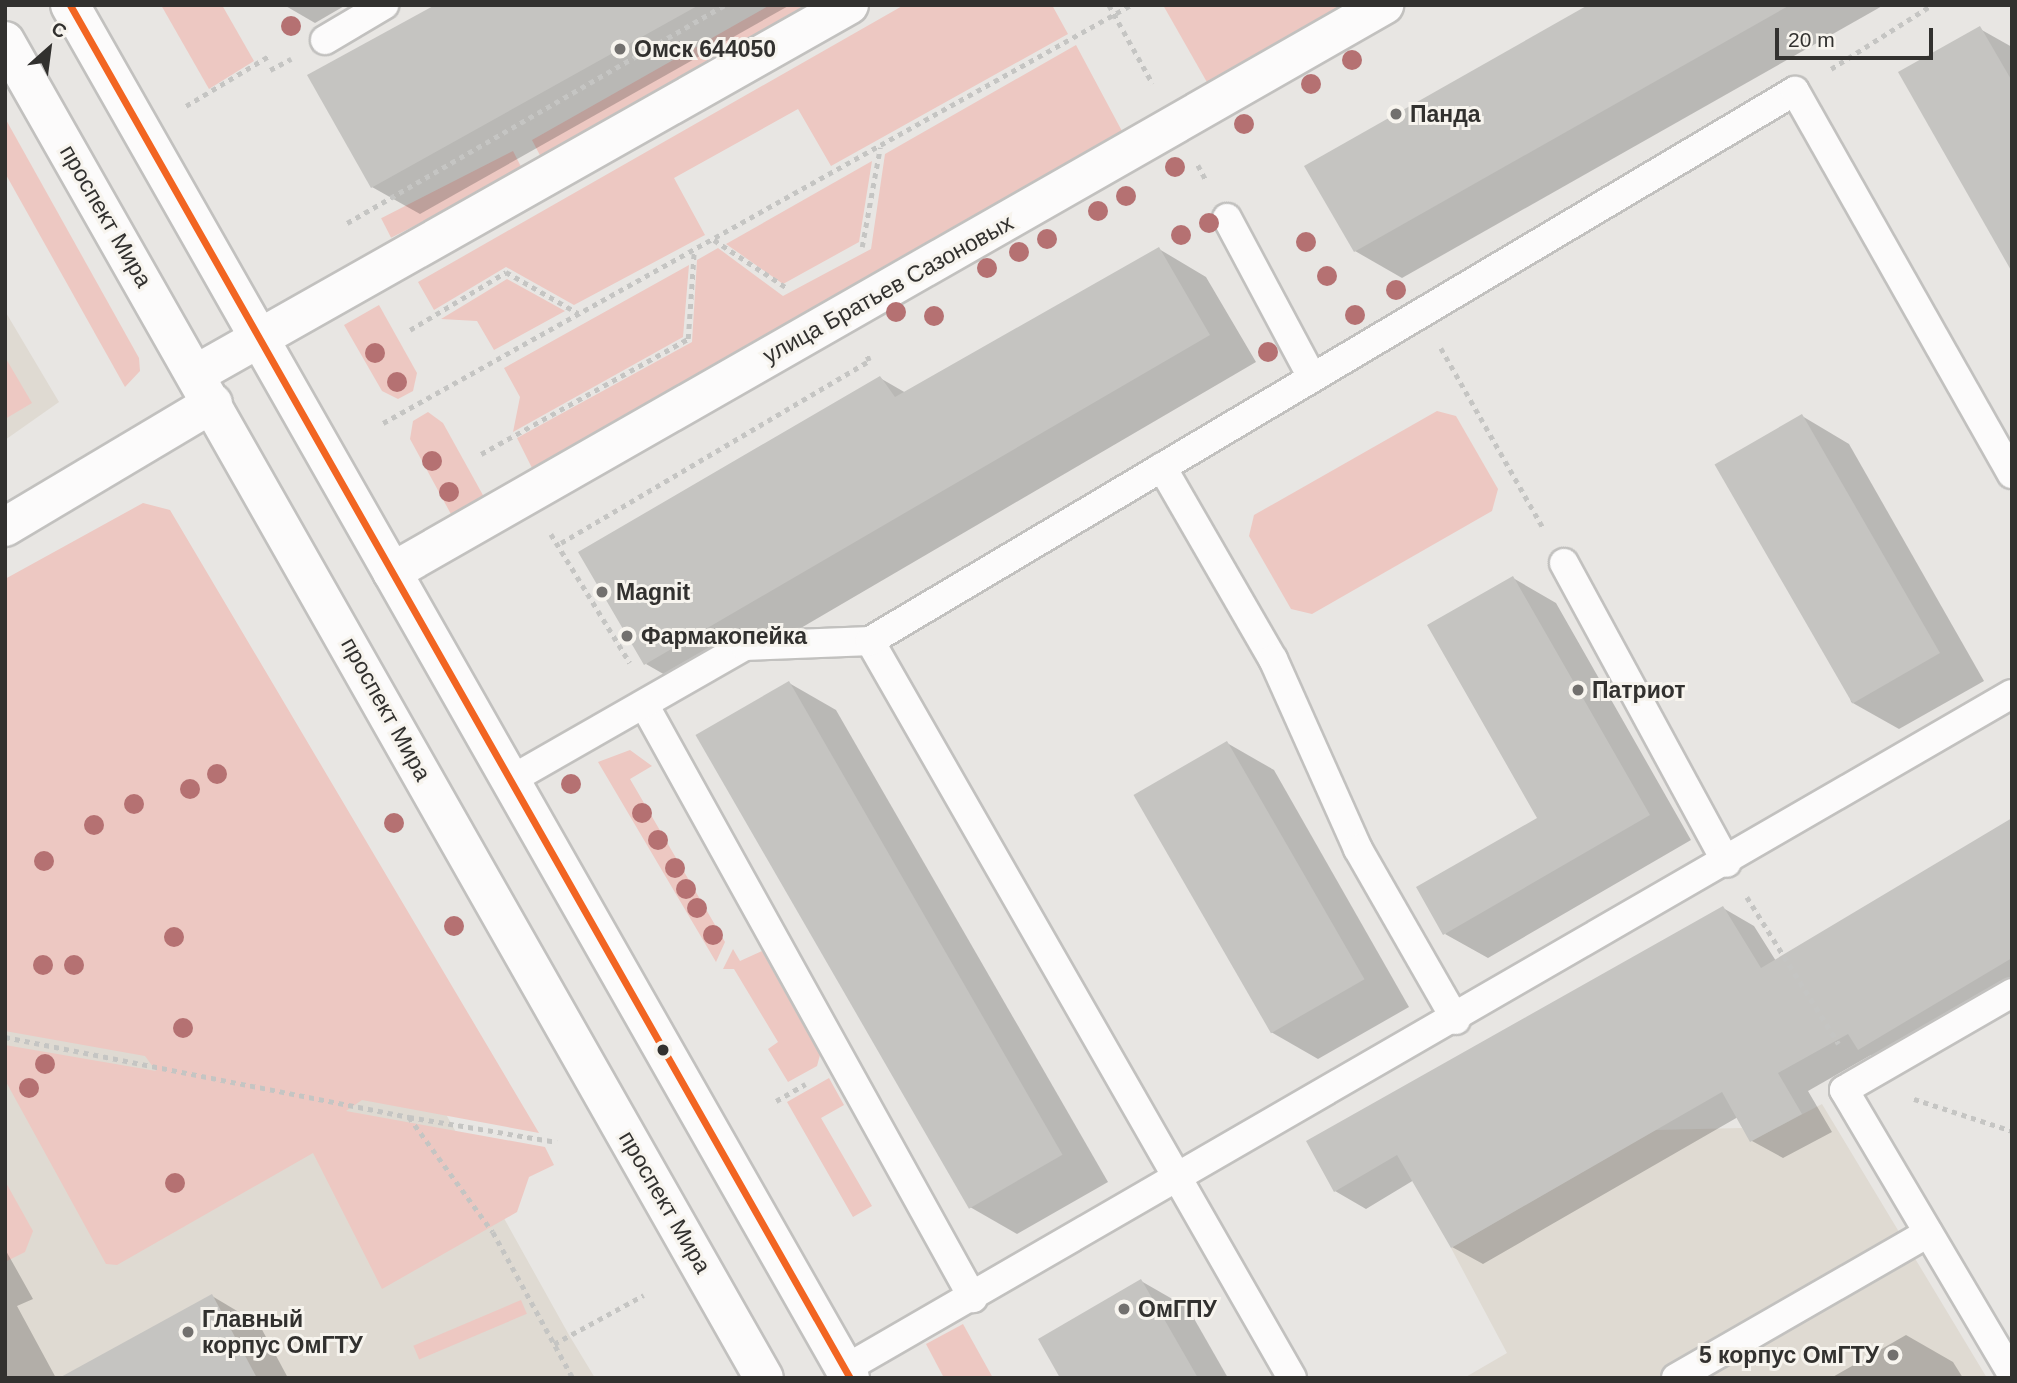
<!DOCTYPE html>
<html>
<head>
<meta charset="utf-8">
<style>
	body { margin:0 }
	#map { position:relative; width:2017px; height:1383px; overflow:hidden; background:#e8e6e3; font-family:Arial,sans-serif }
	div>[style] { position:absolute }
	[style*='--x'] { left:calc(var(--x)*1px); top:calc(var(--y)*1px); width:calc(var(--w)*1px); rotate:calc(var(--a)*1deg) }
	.built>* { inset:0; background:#dfdad2 }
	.green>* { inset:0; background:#edc8c2; transform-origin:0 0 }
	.shadow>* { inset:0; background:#0003 }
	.building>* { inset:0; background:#c5c4c1; transform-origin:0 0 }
	.path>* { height:4.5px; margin-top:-2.25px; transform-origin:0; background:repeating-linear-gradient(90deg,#c5c5c3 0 5px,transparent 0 10px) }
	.roads { filter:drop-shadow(2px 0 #c2c1bf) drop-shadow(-2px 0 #c2c1bf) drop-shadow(0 2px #c2c1bf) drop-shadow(0 -2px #c2c1bf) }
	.lane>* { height:28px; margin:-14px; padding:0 14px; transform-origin:14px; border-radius:14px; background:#fcfbfb }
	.street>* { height:38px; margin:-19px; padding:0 19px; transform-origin:19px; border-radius:19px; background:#fcfbfb }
	.secondary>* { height:38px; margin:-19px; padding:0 19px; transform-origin:19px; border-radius:19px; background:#fcfbfb }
	.bus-1>* { height:7px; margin:-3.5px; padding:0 3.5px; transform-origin:3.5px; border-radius:3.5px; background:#f26522 }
	.trees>* { width:20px; height:20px; margin:-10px; border-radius:50%; background:#b57172 }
	.dots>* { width:19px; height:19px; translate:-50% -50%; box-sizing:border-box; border:4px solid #f7f4ee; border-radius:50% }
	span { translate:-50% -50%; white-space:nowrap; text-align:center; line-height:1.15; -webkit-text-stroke:6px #f7f4ee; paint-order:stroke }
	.poi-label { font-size:23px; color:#32312f; font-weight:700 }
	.left { translate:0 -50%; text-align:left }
	.right { translate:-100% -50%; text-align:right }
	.street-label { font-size:23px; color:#32312f }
	.frame { position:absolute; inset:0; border:7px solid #32312f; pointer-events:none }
	.north { position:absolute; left:14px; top:14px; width:70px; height:70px; -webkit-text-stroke:5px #f7f4ee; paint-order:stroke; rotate:28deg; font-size:19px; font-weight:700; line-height:28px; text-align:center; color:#32312f }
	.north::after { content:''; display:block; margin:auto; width:24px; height:32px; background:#32312f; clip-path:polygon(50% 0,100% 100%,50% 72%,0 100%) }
	.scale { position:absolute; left:1775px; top:28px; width:158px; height:32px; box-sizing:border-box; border:4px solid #32312f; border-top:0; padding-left:9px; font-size:21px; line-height:24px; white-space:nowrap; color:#32312f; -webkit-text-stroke:5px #f7f4ee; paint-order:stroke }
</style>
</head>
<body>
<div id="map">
	<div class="built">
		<div style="clip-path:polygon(5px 311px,59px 402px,5px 440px)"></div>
		<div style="clip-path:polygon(116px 522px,569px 1335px,595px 1378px,5px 1378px,5px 585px)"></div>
		<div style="clip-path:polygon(1822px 1104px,1987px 1378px,1464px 1378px,1507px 1353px,1451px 1248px,1655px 1130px,1742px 1128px,1751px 1141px)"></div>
	</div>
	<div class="green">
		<div style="clip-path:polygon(161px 5px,222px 5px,254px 61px,209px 89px)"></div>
		<div style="clip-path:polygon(770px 5px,822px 5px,544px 163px,532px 140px)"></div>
		<div style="clip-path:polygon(904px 5px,1052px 5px,1068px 34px,831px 166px,798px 109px,674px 178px,705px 235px,574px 305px,506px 267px,434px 310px,418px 282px)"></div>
		<div style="clip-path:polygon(1163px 5px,1344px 5px,1208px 84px)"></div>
		<div style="clip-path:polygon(1076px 45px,1123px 133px,533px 470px,517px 438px,692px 342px,697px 260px,718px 248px,783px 296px,871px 249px,885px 154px)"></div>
		<div style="clip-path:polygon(5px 118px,139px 358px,140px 371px,125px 387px,5px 173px)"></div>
		<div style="left:513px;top:151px;width:22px;height:148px;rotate:63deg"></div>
		<div style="clip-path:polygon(872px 161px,859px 242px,783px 284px,726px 244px)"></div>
		<div style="clip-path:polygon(689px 265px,683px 337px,513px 432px,520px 397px,504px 368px)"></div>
		<div style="clip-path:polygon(507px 279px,565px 311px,494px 350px,477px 321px,441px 319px)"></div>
		<div style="clip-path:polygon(379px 305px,417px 373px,413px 391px,398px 399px,382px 391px,344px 325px)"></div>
		<div style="clip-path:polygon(5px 357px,32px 403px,5px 419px)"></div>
		<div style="clip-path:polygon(1437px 411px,1456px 416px,1498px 489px,1492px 511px,1312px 614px,1291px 609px,1249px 536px,1254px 515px)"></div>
		<div style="clip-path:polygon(428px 412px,443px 423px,484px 497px,452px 516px,410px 439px,413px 421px)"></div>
		<div style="clip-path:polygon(143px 503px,170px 510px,539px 1133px,362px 1100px,346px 1111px,545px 1147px,554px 1165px,529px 1177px,517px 1212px,382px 1289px,313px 1153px,117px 1265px,106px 1264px,5px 1080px,5px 1045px,156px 1071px,145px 1056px,5px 1031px,5px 579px)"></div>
		<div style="clip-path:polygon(630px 750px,652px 766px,630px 779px,725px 942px,716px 962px,598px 762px)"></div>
		<div style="clip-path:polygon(733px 949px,740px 961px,762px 951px,820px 1055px,817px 1066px,788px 1082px,768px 1049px,778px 1042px,734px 969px,723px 969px)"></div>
		<div style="clip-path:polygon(829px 1078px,844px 1105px,821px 1118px,872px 1206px,853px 1217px,787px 1102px)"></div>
		<div style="clip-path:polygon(5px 1181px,33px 1231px,25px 1252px,5px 1262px)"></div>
		<div style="left:521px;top:1300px;width:15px;height:117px;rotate:67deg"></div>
		<div style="clip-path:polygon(963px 1324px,993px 1378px,944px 1378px,926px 1344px)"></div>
	</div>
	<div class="shadow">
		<div style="clip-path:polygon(284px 5px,346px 5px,315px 23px)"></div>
		<div style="clip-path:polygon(435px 5px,790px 5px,420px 214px,372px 187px)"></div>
		<div style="clip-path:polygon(1592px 5px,1884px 5px,1402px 278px,1355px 251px)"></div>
		<div style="clip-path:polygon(1980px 29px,2012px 47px,2012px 265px)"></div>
		<div style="clip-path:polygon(1159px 249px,1206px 277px,1256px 362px,693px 691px,646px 664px,880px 378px,906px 393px)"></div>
		<div style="clip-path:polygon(1802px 416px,1849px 444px,1984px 681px,1899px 729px,1851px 702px)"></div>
		<div style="clip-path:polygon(1513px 578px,1556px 603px,1691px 840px,1488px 958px,1445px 934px,1539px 819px)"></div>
		<div style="clip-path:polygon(789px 683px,836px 710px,1108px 1182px,1017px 1234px,970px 1207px)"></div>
		<div style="clip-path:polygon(1227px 743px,1274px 770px,1409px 1007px,1318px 1059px,1271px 1032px)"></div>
		<div style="clip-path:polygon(2012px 820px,2012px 994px,1890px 1066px,1871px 1055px,1808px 1091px,1832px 1132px,1783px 1158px,1752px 1141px,1738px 1117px,1483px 1264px,1452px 1247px,1414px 1180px,1366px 1209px,1335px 1191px,1723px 908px,1754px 926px,1776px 961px)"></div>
		<div style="clip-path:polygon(5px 1249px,33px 1299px,17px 1306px,56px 1378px,5px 1378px)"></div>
		<div style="clip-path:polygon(1141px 1281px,1188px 1308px,1228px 1378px,1062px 1378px)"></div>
		<div style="clip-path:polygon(212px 1296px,259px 1324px,288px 1378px,62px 1378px)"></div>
		<div style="clip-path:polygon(1906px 1335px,1953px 1362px,1963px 1378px,1831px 1378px)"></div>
	</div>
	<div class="building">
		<div style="clip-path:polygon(435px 5px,699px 5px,371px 188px,307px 75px)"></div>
		<div style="clip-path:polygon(1588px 5px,1790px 5px,1354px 252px,1304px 166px)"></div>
		<div style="clip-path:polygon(1980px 26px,2012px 81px,2012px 272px,1898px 72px)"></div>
		<div style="clip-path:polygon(1159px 247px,1210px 335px,644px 665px,578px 552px,880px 376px,895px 397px)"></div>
		<div style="left:1802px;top:414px;width:276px;height:101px;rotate:60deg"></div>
		<div style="clip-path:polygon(1513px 576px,1650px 815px,1443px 935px,1416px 887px,1537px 818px,1427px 625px)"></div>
		<div style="left:789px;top:681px;width:547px;height:108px;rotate:60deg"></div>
		<div style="left:1227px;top:741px;width:275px;height:108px;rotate:60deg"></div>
		<div style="clip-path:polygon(2012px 818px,2012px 958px,1858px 1050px,1848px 1034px,1778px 1073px,1802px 1114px,1750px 1142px,1722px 1092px,1451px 1248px,1397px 1155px,1334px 1192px,1306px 1141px,1723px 906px,1761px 968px)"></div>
		<div style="clip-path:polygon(1141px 1279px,1198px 1378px,1060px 1378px,1038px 1339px)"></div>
		<div style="clip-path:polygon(212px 1294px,257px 1378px,59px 1378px)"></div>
	</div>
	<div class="path">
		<div style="--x:1109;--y:5;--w:90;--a:60.9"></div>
		<div style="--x:1831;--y:69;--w:120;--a:-32.4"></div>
		<div style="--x:270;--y:70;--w:24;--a:-28"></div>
		<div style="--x:186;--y:106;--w:97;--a:-31.1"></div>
		<div style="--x:1198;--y:165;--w:19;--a:62"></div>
		<div style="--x:347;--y:223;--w:436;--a:-30"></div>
		<div style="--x:714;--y:240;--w:87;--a:33.3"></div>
		<div style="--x:862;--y:247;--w:101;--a:-79.7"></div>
		<div style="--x:410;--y:330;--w:112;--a:-31.1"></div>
		<div style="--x:506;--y:272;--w:83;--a:29.7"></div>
		<div style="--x:1441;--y:348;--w:208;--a:60.4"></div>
		<div style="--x:383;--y:423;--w:857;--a:-29.2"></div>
		<div style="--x:481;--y:454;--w:237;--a:-29.1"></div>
		<div style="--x:688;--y:339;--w:88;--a:-86.1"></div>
		<div style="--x:551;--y:534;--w:151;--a:58.5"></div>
		<div style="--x:561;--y:543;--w:358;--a:-30.6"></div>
		<div style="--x:869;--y:361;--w:9;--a:-111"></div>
		<div style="--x:1747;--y:897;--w:173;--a:58"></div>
		<div style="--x:5;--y:1037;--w:412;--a:11.2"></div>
		<div style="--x:409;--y:1117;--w:142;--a:53.9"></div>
		<div style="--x:493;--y:1232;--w:166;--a:61.3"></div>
		<div style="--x:1914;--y:1099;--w:103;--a:18.1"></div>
		<div style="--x:776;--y:1101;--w:34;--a:-30"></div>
		<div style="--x:409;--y:1117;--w:150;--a:9.6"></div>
		<div style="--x:554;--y:1344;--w:102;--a:-28.6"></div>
	</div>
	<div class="roads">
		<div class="lane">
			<div style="--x:325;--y:40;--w:69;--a:-30.7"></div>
			<div style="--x:1227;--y:218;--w:178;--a:61.9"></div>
			<div style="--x:1162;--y:467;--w:222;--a:60"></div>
			<div style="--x:1273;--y:659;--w:208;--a:65.9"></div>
			<div style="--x:1358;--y:849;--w:197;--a:60.2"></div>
			<div style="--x:1564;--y:563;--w:341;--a:61.5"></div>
			<div style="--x:870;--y:641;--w:849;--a:60.2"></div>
			<div style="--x:645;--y:706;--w:677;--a:61.01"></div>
			<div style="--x:509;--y:781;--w:272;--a:-29.8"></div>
			<div style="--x:745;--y:646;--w:125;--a:-2.3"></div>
			<div style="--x:870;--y:641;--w:1076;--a:-30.74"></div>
			<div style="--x:1795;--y:91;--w:440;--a:60.5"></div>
			<div style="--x:2012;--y:993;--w:194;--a:150"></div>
			<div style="--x:1844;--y:1090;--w:330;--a:59.4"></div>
			<div style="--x:845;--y:1369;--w:1348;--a:-30.05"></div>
			<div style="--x:1676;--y:1378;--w:291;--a:-29.9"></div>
		</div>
		<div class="street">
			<div style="--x:196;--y:374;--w:750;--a:-29.47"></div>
			<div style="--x:5;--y:527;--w:242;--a:-30.8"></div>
			<div style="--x:392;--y:572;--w:1143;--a:-29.75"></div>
		</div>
		<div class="secondary">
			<div style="--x:70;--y:5;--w:1579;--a:60.4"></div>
			<div style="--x:5;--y:41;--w:1537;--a:60.42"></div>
		</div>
	</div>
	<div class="bus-1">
		<div style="--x:70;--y:5;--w:1579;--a:60.4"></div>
	</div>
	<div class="trees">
		<div style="left:291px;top:26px"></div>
		<div style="left:1352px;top:60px"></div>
		<div style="left:1311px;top:84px"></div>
		<div style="left:1244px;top:124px"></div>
		<div style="left:1175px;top:167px"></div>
		<div style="left:1126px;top:196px"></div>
		<div style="left:1098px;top:211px"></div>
		<div style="left:1209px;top:223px"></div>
		<div style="left:1181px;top:235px"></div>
		<div style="left:1047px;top:239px"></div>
		<div style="left:1306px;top:242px"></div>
		<div style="left:1019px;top:252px"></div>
		<div style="left:987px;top:268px"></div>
		<div style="left:1327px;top:276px"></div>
		<div style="left:1396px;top:290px"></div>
		<div style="left:896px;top:312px"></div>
		<div style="left:1355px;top:315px"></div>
		<div style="left:934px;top:316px"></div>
		<div style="left:1268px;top:352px"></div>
		<div style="left:375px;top:353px"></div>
		<div style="left:397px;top:382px"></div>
		<div style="left:432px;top:461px"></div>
		<div style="left:449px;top:492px"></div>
		<div style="left:217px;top:774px"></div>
		<div style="left:571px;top:784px"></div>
		<div style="left:190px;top:789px"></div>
		<div style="left:134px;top:804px"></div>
		<div style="left:642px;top:813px"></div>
		<div style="left:394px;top:823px"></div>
		<div style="left:94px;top:825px"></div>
		<div style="left:658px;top:840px"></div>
		<div style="left:44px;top:861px"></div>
		<div style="left:675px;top:868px"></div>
		<div style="left:686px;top:889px"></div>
		<div style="left:697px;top:908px"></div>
		<div style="left:454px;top:926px"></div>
		<div style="left:713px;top:935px"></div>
		<div style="left:174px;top:937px"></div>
		<div style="left:43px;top:965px"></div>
		<div style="left:74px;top:965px"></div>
		<div style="left:183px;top:1028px"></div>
		<div style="left:45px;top:1064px"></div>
		<div style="left:29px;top:1088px"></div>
		<div style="left:175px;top:1183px"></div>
	</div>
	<div class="dots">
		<div style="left:620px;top:49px;background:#72706e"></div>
		<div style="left:1396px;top:114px;background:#72706e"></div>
		<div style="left:602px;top:592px;background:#72706e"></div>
		<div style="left:627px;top:636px;background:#72706e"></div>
		<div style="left:1578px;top:690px;background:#72706e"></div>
		<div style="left:663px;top:1050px;background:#32312f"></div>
		<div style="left:1124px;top:1309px;background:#72706e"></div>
		<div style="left:188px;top:1332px;background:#72706e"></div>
		<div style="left:1893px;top:1355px;background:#72706e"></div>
	</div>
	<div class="poi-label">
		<span class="left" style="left:634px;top:49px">Омск 644050</span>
		<span class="left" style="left:1410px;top:114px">Панда</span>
		<span class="left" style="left:616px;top:592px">Magnit</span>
		<span class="left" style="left:641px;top:636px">Фармакопейка</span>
		<span class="left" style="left:1592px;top:690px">Патриот</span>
		<span class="left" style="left:1138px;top:1309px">ОмГПУ</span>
		<span class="left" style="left:202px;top:1332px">Главный<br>корпус ОмГТУ</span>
		<span class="right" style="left:1879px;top:1355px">5 корпус ОмГТУ</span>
	</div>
	<div class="street-label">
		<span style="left:106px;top:216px;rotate:60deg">проспект Мира</span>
		<span style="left:888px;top:289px;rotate:-29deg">улица Братьев Сазоновых</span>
		<span style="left:386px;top:709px;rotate:61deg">проспект Мира</span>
		<span style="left:665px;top:1202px;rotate:60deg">проспект Мира</span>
	</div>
	<div class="frame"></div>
	<div class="north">С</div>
	<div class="scale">20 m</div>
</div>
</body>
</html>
